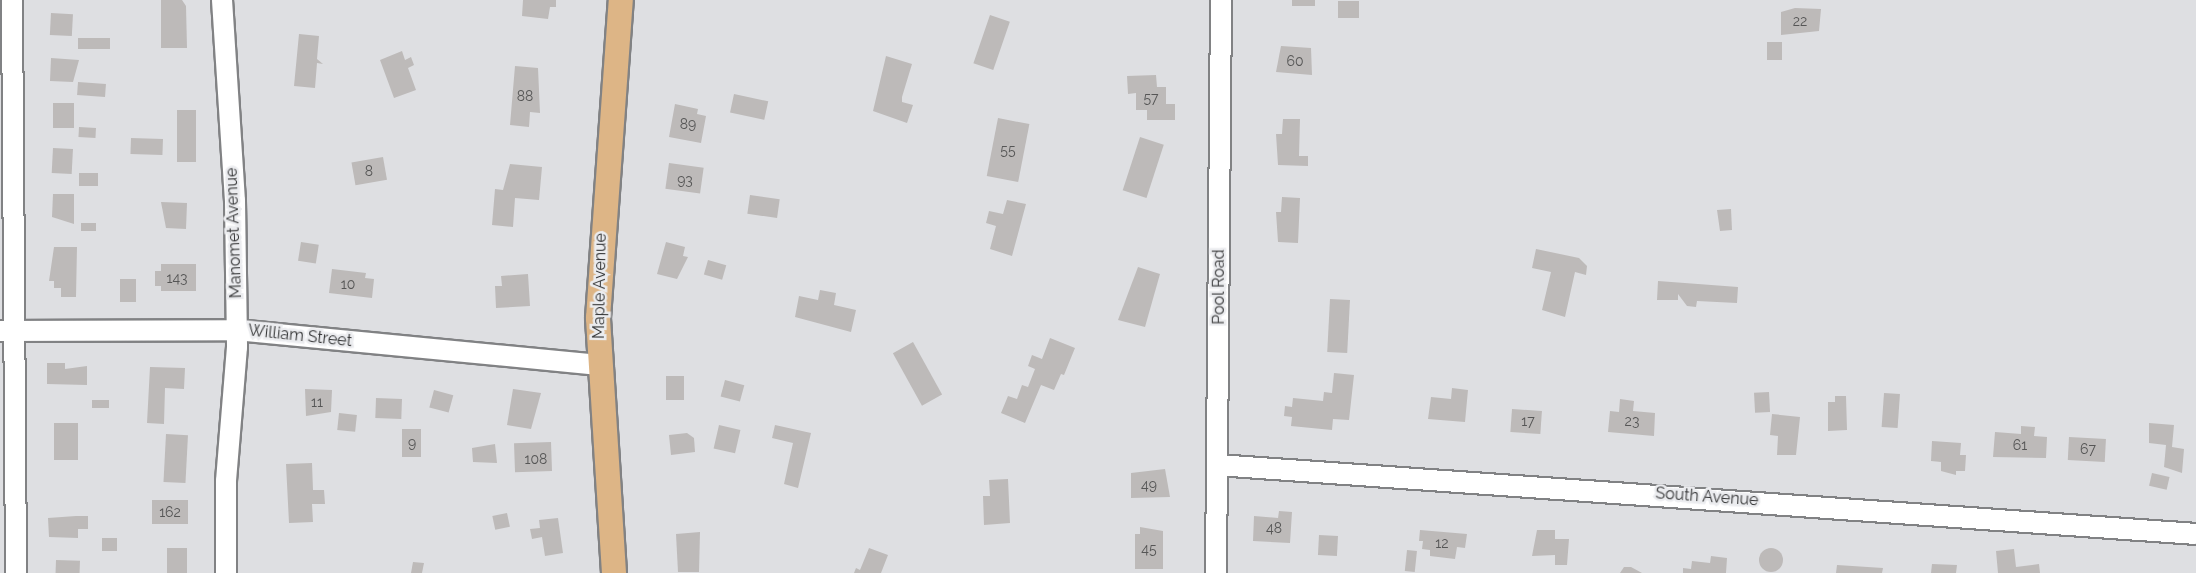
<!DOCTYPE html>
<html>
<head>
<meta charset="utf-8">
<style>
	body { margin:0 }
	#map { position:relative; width:2196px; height:573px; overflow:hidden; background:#dedfe2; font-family:Raleway,sans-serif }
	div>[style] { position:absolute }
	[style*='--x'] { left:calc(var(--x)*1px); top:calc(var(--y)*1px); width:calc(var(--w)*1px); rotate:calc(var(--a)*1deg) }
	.building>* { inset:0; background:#bdbab9; transform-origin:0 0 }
	.round { border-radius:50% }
	.roads { filter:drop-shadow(2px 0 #818284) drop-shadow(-2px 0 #818284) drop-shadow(0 2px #818284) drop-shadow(0 -2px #818284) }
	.minor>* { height:20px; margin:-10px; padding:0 10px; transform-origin:10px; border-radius:10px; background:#fff }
	.major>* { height:24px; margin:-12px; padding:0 12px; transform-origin:12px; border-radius:12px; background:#ddb586 }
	span { translate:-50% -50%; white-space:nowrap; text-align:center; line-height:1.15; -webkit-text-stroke:5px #ebecef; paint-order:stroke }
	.number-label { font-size:14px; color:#565656 }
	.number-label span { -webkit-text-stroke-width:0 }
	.street-label { font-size:16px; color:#333435 }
</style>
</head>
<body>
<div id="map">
	<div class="building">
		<div style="clip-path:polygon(161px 0,182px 0,186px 6px,187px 48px,161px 48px)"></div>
		<div style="clip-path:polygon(523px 0,556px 0,556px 7px,550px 7px,548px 19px,522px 16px)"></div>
		<div style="left:1292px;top:0;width:23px;height:6px"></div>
		<div style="left:1338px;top:1px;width:21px;height:17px"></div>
		<div style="clip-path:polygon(1795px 8px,1821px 9px,1819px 31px,1781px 35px,1781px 12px)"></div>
		<div style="left:51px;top:13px;width:22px;height:22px;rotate:3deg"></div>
		<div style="left:990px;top:15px;width:21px;height:51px;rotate:19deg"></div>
		<div style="clip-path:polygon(299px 34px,319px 36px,317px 59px,323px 64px,317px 63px,315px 88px,294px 86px)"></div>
		<div style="left:78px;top:38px;width:32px;height:11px"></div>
		<div style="left:1782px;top:42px;width:18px;height:15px;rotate:90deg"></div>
		<div style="clip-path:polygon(1281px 46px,1311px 48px,1312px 75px,1276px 72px)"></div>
		<div style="clip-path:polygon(402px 51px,405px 60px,411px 57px,414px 65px,408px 68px,416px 90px,394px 98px,380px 60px)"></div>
		<div style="clip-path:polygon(886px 56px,912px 64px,902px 97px,902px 102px,913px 105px,907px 123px,873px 111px)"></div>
		<div style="clip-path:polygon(51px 58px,79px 60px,73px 82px,50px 81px)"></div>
		<div style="clip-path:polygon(515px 66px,538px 68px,540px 113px,530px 112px,529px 127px,510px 125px)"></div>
		<div style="clip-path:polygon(1156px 75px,1157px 87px,1166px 87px,1166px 104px,1175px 104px,1175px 120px,1147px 120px,1147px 110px,1136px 110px,1136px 93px,1128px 94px,1127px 76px)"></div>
		<div style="left:78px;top:82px;width:28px;height:13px;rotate:4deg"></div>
		<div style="left:734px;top:94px;width:35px;height:19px;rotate:12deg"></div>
		<div style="left:53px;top:103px;width:21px;height:25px"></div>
		<div style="clip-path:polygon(675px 104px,698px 109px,697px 114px,706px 116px,701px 143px,669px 137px)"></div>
		<div style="left:177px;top:110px;width:19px;height:52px"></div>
		<div style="left:998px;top:118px;width:32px;height:59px;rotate:11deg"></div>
		<div style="clip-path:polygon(1283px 119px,1300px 119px,1299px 156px,1308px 156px,1308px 166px,1278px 165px,1276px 134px,1282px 134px)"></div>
		<div style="left:79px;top:127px;width:17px;height:10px;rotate:3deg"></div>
		<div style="left:1140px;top:137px;width:25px;height:56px;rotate:18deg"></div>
		<div style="left:131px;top:138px;width:32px;height:16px;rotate:2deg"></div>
		<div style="left:53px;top:148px;width:20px;height:25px;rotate:3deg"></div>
		<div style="left:383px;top:157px;width:23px;height:32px;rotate:80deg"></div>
		<div style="left:669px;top:163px;width:35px;height:26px;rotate:8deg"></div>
		<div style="clip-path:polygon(510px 164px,542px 167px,539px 200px,515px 198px,513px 227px,492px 225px,495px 189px,503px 190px)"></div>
		<div style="left:79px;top:173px;width:19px;height:13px"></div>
		<div style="clip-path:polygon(53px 194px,74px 194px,74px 224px,52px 217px)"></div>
		<div style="left:750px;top:195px;width:30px;height:19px;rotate:8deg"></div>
		<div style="clip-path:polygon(1282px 197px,1300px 198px,1298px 243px,1278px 242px,1276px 212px,1281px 212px)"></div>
		<div style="clip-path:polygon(1007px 200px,1026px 204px,1012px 256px,990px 249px,996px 226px,986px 223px,989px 211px,1003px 214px)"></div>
		<div style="clip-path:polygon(161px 202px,187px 203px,186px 229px,166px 228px)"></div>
		<div style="clip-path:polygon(1731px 209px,1732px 230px,1720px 231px,1717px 210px)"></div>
		<div style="left:81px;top:223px;width:15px;height:8px"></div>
		<div style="left:301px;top:242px;width:18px;height:19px;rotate:9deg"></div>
		<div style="clip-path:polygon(666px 242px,685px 247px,683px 256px,688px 257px,677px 279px,657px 274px)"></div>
		<div style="clip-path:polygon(54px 247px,77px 247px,76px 297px,61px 297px,61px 288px,54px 288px,54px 281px,49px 281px)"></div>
		<div style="clip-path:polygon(1536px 249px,1579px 258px,1587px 266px,1586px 275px,1575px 272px,1565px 317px,1542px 310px,1551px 272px,1532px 268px)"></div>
		<div style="left:708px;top:260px;width:19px;height:15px;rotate:16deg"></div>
		<div style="clip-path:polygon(161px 264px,196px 264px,196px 291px,161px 291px,161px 286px,155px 286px,155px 271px,161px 271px)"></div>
		<div style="clip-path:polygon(1138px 267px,1160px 274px,1145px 327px,1118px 320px)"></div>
		<div style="clip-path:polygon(332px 269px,366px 273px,365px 278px,374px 279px,372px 298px,329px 293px)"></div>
		<div style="clip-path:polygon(528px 274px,530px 306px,496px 308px,495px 286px,502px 286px,501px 276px)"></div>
		<div style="left:120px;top:279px;width:16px;height:23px"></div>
		<div style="clip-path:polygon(1658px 281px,1738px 287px,1737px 303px,1697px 301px,1696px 307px,1687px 306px,1678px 294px,1678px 300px,1657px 300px)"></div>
		<div style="clip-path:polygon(820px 290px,836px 293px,834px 305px,856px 310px,851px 332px,795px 317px,799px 296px,818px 300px)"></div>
		<div style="left:1330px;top:299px;width:20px;height:53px;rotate:3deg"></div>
		<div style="clip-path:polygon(1050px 338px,1075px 348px,1064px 375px,1061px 374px,1054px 390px,1041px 385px,1025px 423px,1001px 413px,1008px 396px,1017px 399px,1022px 385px,1028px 387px,1035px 369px,1028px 366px,1032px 355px,1042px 359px)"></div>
		<div style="left:913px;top:342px;width:60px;height:23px;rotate:61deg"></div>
		<div style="clip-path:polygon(47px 363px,65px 363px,65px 369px,87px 366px,87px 385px,47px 384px)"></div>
		<div style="clip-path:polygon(150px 367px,185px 368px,184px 389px,165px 388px,164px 424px,147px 423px)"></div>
		<div style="clip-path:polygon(1334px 373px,1354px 375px,1349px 420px,1333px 419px,1332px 430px,1291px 426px,1292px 417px,1284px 416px,1285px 406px,1292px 407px,1293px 398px,1323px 401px,1324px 392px,1332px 393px)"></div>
		<div style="left:666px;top:376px;width:18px;height:24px"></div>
		<div style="left:725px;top:380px;width:20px;height:17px;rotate:15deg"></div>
		<div style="clip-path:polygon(1452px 388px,1468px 390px,1465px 422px,1428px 419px,1431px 397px,1451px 399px)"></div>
		<div style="clip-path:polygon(305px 389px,332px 390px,331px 412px,306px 416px)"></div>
		<div style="clip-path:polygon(513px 389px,541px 393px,531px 429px,507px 425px)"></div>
		<div style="left:434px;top:390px;width:20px;height:18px;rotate:15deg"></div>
		<div style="left:1769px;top:392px;width:20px;height:15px;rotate:87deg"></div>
		<div style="left:1884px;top:393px;width:16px;height:34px;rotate:4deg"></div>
		<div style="clip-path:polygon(1835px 396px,1846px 396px,1847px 430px,1828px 431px,1828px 402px,1835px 402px)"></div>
		<div style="left:376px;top:398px;width:26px;height:20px;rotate:2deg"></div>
		<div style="clip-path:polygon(1620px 399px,1634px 401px,1633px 411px,1655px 413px,1654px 436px,1608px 432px,1610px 411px,1619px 412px)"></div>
		<div style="left:92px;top:400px;width:17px;height:8px"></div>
		<div style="left:1512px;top:409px;width:30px;height:23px;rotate:4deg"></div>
		<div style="left:339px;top:413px;width:18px;height:17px;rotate:6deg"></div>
		<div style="clip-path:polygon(1772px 414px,1800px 417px,1796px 455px,1777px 455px,1778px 436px,1770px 435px)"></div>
		<div style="left:54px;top:423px;width:24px;height:37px"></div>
		<div style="clip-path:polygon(2149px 423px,2174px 425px,2172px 447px,2184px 449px,2182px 473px,2164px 467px,2166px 445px,2149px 443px)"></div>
		<div style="left:719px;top:425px;width:22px;height:24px;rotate:13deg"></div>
		<div style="clip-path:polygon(775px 425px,811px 433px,798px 488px,784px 484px,793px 443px,772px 438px)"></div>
		<div style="clip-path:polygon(2021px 426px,2035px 427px,2034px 436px,2047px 437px,2046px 458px,1993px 457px,1995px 432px,2021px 434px)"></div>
		<div style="left:402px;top:429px;width:19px;height:28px"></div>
		<div style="clip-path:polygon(687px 433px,694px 438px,695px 452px,671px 455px,669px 435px)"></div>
		<div style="left:166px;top:434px;width:22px;height:48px;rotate:3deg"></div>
		<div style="left:2069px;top:437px;width:37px;height:23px;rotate:3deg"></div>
		<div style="clip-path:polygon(1932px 441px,1961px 443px,1960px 455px,1966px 455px,1965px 471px,1956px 471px,1956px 475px,1941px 471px,1941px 462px,1931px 461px)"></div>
		<div style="left:551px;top:442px;width:29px;height:37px;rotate:88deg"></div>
		<div style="clip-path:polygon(495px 444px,497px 463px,473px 462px,472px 448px)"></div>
		<div style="clip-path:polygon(312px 463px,313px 490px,324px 490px,325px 504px,312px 504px,313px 522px,289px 523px,286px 464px)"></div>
		<div style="clip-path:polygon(1165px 469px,1170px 497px,1131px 498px,1131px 473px)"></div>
		<div style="left:2152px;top:473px;width:18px;height:13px;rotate:13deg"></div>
		<div style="clip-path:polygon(1008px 479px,1010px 523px,984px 525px,983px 496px,990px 496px,989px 480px)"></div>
		<div style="left:152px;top:500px;width:36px;height:24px"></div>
		<div style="clip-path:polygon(1279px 511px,1292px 512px,1290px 543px,1253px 541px,1254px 516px,1278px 518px)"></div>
		<div style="left:507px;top:513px;width:14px;height:15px;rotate:78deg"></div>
		<div style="clip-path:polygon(76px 516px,88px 516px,88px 529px,78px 529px,78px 538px,49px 537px,48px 518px)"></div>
		<div style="clip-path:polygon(558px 518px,563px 553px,545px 556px,542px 537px,532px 539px,530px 529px,540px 528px,539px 520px)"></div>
		<div style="clip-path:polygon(1140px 527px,1163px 531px,1163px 569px,1135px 569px,1135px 534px,1140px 534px)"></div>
		<div style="clip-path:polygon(1420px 530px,1467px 534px,1465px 548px,1457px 547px,1455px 559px,1430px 556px,1430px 550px,1422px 549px,1423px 541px,1419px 541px)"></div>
		<div style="clip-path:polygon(1537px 530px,1555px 530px,1555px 539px,1569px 539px,1567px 565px,1555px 565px,1555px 555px,1532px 556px)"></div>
		<div style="clip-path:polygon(700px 532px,699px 572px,678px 572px,676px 534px)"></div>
		<div style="left:1319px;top:535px;width:19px;height:20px;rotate:3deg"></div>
		<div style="left:102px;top:538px;width:15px;height:13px"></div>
		<div class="round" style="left:1759px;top:548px;width:24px;height:24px"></div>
		<div style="left:167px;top:548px;width:20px;height:25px"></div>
		<div style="clip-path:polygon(869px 548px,888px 555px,881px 573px,854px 573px,856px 568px,860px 570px)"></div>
		<div style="clip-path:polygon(2014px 549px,2016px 567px,2039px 564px,2040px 573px,1998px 573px,1996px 551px)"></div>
		<div style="left:1407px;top:550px;width:10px;height:21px;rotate:6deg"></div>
		<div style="clip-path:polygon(1711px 556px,1727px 558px,1726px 573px,1683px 573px,1683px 568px,1691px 569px,1692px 561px,1710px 563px)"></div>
		<div style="left:56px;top:560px;width:24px;height:13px;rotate:2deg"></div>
		<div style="clip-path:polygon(413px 562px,424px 563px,422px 573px,411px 573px)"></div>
		<div style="clip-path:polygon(1932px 564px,1957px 565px,1956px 573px,1931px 573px)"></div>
		<div style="clip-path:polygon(1837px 565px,1883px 568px,1882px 573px,1836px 573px)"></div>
		<div style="clip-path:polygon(1624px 567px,1631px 567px,1642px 573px,1620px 573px)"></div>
	</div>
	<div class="roads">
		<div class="minor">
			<div style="--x:12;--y:0;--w:573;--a:89.6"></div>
			<div style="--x:222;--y:0;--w:201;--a:86.3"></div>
			<div style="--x:235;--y:201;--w:146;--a:89.2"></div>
			<div style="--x:237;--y:347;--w:134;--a:94.7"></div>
			<div style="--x:226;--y:481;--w:92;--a:90"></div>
			<div style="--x:0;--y:331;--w:236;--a:-0.2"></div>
			<div style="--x:236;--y:330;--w:365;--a:5.5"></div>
			<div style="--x:1217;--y:465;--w:981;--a:4.03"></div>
			<div style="--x:1216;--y:573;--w:573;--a:-89.5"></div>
		</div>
		<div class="major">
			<div style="--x:614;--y:573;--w:256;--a:-93.6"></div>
			<div style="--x:598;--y:318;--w:319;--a:-85.9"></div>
		</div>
	</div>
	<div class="number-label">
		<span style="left:1800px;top:21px">22</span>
		<span style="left:1295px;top:61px">60</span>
		<span style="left:525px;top:96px">88</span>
		<span style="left:1151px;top:98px">57</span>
		<span style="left:688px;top:124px">89</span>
		<span style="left:1008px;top:150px">55</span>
		<span style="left:369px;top:171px">8</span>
		<span style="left:685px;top:180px">93</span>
		<span style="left:177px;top:278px">143</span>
		<span style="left:348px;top:284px">10</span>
		<span style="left:317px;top:402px">11</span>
		<span style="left:1528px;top:421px">17</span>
		<span style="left:1632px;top:421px">23</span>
		<span style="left:412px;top:443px">9</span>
		<span style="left:2020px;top:445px">61</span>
		<span style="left:2088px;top:449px">67</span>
		<span style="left:536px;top:459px">108</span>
		<span style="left:1149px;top:485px">49</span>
		<span style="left:170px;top:512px">162</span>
		<span style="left:1274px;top:528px">48</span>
		<span style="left:1442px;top:543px">12</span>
		<span style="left:1149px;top:549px">45</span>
	</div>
	<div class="street-label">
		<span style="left:234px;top:233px;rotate:-92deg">Manomet Avenue</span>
		<span style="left:600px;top:286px;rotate:-89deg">Maple Avenue</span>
		<span style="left:1219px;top:287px;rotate:-90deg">Pool Road</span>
		<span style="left:300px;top:336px;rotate:6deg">William Street</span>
		<span style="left:1707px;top:497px;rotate:4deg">South Avenue</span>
	</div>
</div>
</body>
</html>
